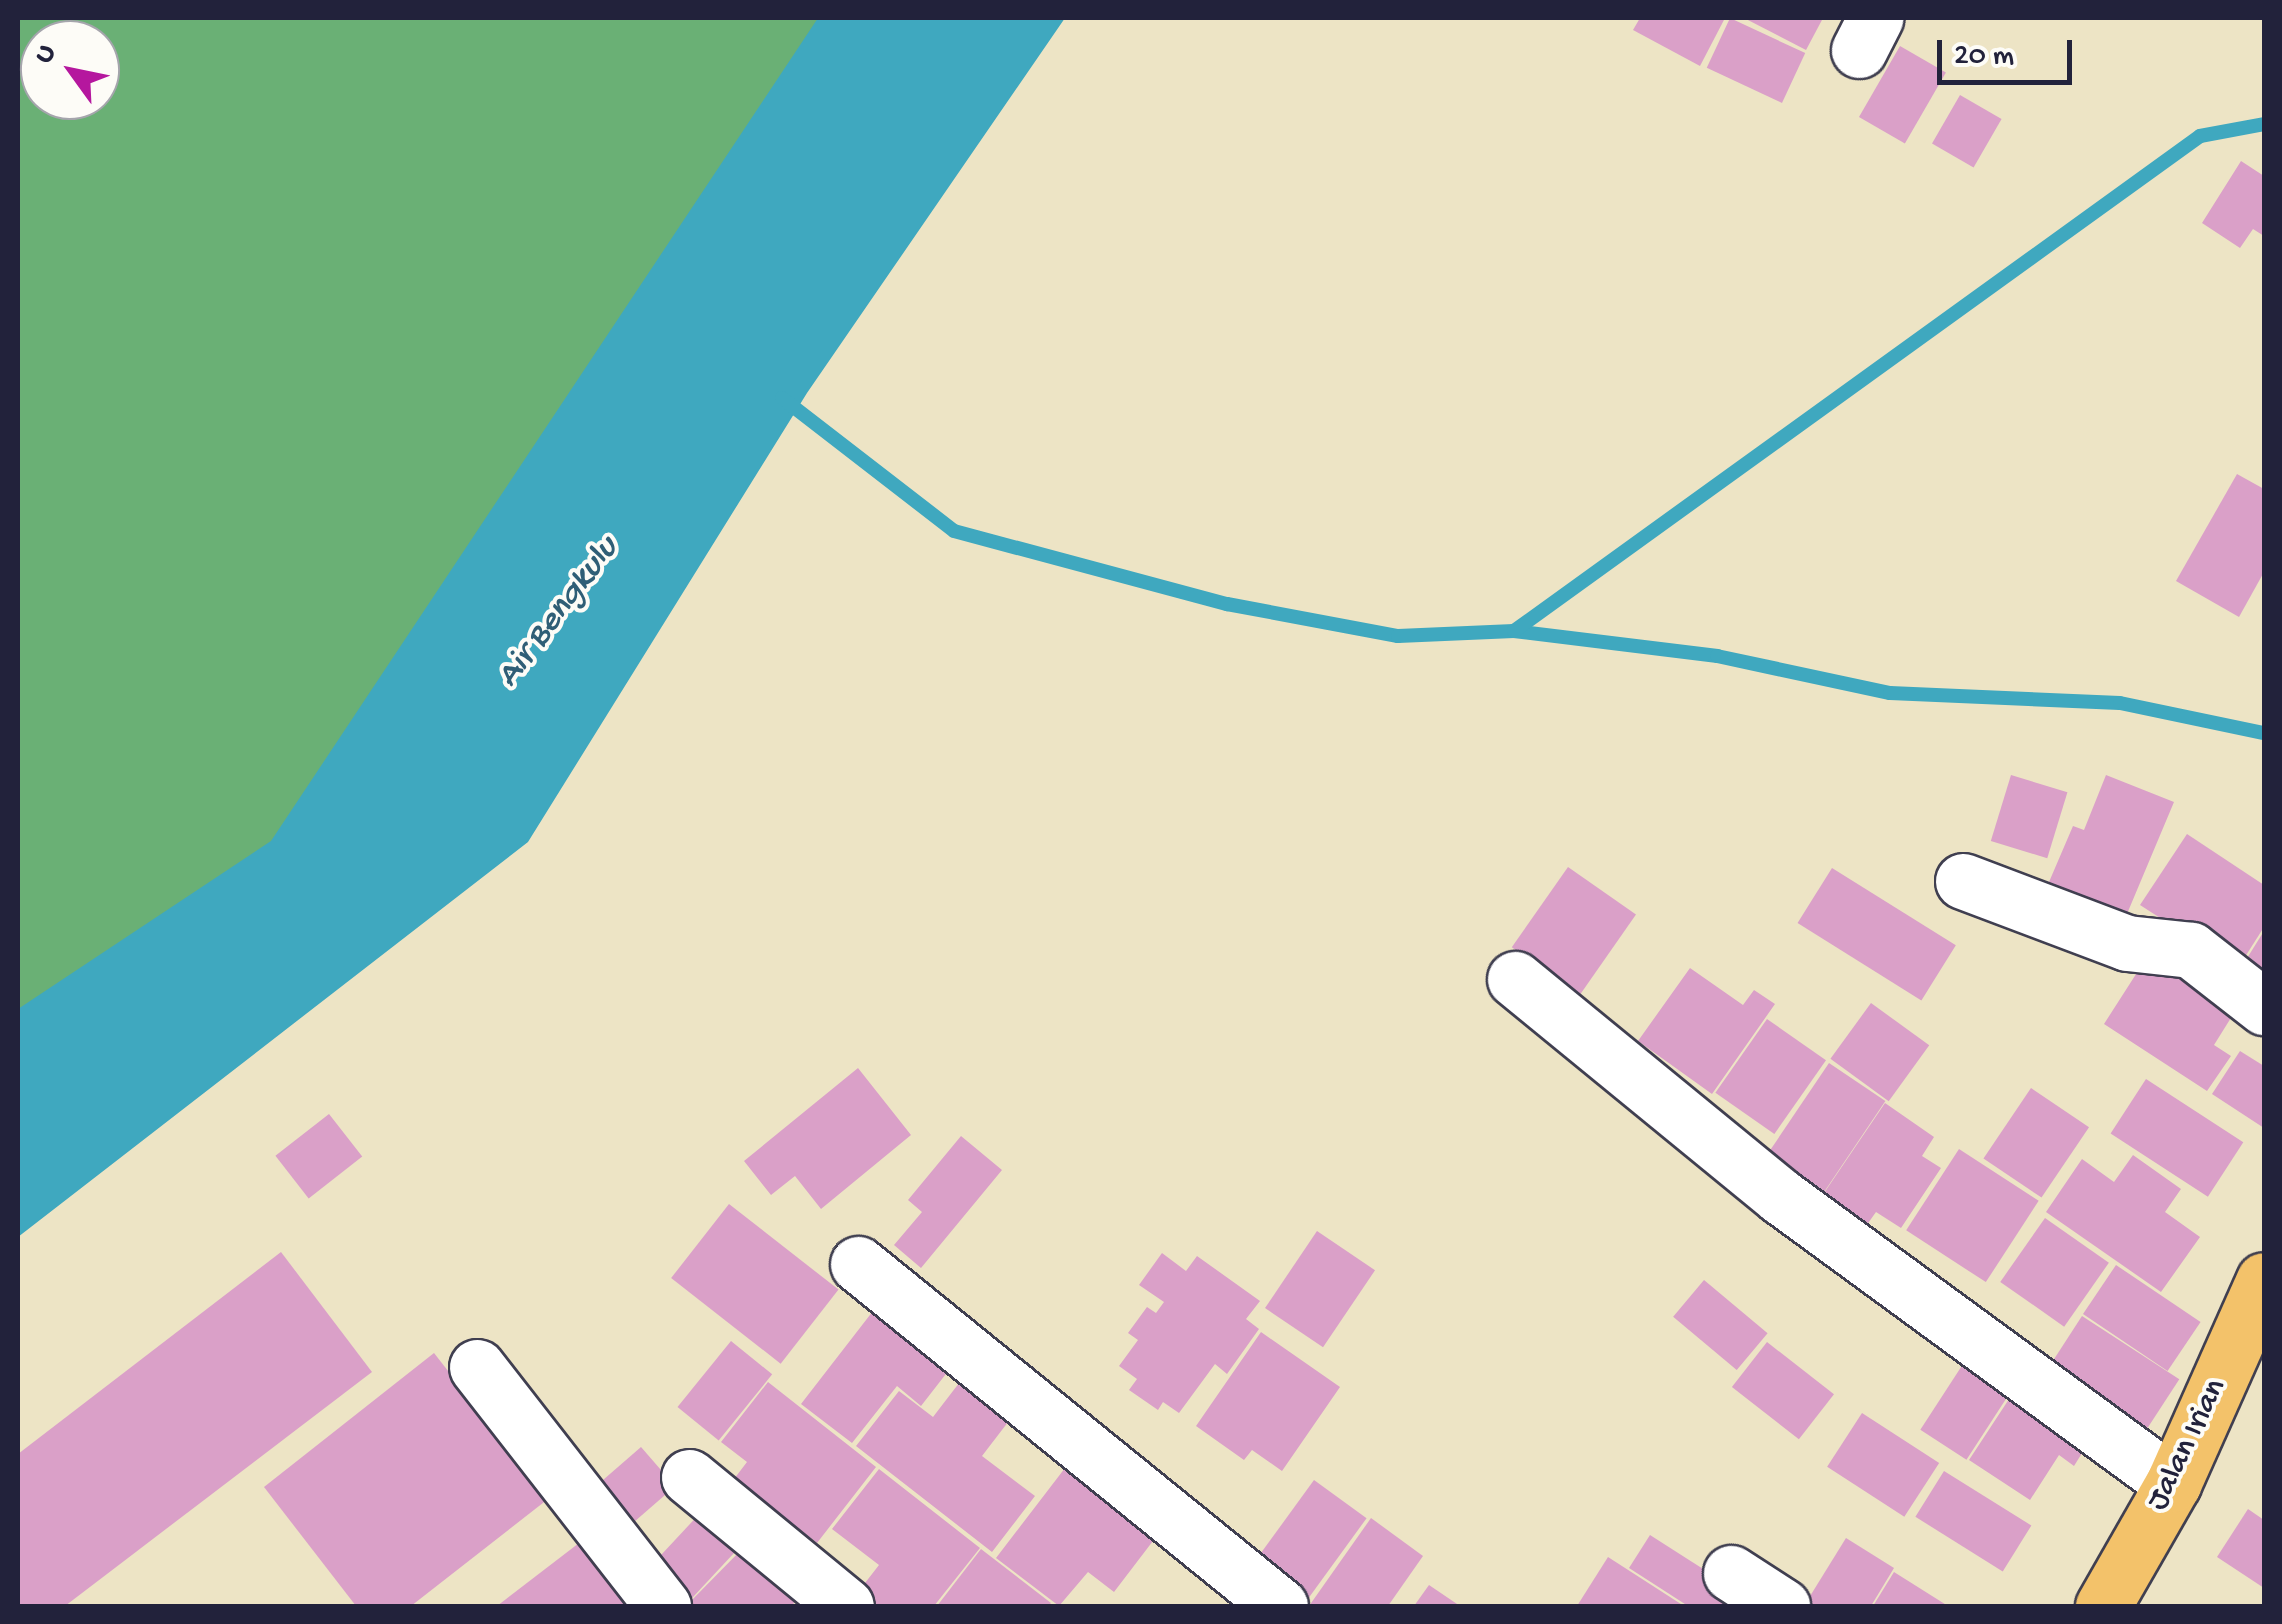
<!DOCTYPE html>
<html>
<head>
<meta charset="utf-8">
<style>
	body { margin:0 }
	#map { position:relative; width:2282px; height:1624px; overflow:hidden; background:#ede4c5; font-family:"Gochi Hand",sans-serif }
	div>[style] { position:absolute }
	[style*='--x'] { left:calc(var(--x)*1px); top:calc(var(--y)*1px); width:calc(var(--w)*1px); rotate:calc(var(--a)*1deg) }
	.forest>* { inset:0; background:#6ab075 }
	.water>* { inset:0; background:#3fa8bf }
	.stream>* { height:14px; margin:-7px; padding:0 7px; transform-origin:7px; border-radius:7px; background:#3fa8bf }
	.building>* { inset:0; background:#daa0c8; transform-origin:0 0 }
	.roads { filter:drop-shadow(2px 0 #403f50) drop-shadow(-2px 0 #403f50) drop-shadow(0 2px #403f50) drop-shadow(0 -2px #403f50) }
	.minor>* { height:55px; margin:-27.5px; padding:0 27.5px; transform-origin:27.5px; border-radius:27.5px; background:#fff }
	.major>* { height:55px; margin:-27.5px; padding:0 27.5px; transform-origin:27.5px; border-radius:27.5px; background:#f3c26a }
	span { translate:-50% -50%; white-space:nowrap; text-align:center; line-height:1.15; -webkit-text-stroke:8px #fdfcf7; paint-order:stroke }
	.street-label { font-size:32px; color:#22223b }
	.water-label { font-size:35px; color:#2f5e76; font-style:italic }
	.frame { position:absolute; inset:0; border:20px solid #22223b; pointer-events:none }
	.north { position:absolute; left:20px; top:20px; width:100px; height:100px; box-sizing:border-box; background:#fdfcf7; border:2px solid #a5a5ac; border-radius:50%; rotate:303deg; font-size:28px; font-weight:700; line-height:40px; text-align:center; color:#22223b }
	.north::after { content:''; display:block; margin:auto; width:35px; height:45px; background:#b5179e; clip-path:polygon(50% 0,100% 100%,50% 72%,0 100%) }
	.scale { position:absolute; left:1937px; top:40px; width:135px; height:45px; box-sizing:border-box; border:5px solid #22223b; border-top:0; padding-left:12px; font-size:30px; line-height:35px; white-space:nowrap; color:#22223b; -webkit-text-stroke:8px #fdfcf7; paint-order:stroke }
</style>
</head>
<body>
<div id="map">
	<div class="forest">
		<div style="clip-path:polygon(evenodd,18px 18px,844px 18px,394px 752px,18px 1036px,18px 18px,40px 40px,100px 40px,100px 100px,40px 100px,40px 40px)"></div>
	</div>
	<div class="water">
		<div style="clip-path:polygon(818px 18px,1065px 18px,807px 393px,528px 842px,18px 1237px,18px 1009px,271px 841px)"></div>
	</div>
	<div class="stream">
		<div style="--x:782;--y:398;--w:217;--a:37.7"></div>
		<div style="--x:954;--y:531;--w:283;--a:15"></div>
		<div style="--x:1227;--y:604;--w:174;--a:10.6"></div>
		<div style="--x:1398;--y:636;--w:116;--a:-2.5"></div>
		<div style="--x:1514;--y:631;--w:205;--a:7"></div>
		<div style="--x:1717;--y:656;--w:177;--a:12.1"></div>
		<div style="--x:1890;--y:693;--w:230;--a:2.5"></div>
		<div style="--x:2120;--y:703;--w:147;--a:11.8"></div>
		<div style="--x:1514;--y:631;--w:846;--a:-35.81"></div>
		<div style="--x:2200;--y:136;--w:65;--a:-10.6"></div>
	</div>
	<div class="building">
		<div style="clip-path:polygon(1640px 18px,1725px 18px,1700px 66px,1633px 30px)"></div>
		<div style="left:1730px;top:18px;width:83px;height:55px;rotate:25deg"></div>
		<div style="clip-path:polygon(1744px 18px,1823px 18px,1806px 50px)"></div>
		<div style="left:1900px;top:46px;width:53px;height:82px;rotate:30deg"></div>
		<div style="left:1960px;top:95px;width:48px;height:56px;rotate:30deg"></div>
		<div style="clip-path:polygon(2241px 161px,2264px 176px,2264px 236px,2253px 229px,2240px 248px,2202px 223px)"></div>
		<div style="clip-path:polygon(2237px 474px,2264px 489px,2264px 572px,2239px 617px,2176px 581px)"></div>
		<div style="left:2011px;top:775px;width:59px;height:69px;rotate:17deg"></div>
		<div style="clip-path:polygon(2106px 775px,2174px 802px,2124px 921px,2046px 889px,2073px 826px,2084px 830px)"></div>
		<div style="clip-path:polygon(2187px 834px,2264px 885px,2264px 927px,2238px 968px,2140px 905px)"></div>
		<div style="left:1568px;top:867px;width:83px;height:98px;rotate:35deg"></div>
		<div style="left:1832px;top:868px;width:146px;height:65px;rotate:32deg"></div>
		<div style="clip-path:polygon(2264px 931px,2264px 987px,2239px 971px)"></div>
		<div style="clip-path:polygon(2147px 957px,2234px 1013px,2214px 1045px,2231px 1056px,2207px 1091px,2104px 1024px)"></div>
		<div style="clip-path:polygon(1690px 968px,1743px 1005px,1754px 990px,1775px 1004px,1712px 1094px,1638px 1041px)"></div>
		<div style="left:1871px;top:1003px;width:72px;height:69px;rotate:36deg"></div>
		<div style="left:1767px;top:1019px;width:72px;height:90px;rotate:35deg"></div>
		<div style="clip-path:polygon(2240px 1051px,2264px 1066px,2264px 1128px,2212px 1094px)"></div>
		<div style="left:1829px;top:1063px;width:68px;height:109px;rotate:34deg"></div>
		<div style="clip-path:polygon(858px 1068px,911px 1135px,821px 1209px,795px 1176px,771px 1195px,744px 1161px)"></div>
		<div style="left:2146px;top:1079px;width:116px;height:65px;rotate:33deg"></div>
		<div style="left:2031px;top:1088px;width:70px;height:85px;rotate:34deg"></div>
		<div style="clip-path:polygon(1885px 1103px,1934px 1137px,1922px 1156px,1941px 1168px,1901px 1228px,1876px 1212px,1866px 1226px,1822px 1196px)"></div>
		<div style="left:329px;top:1114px;width:54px;height:68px;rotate:52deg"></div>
		<div style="clip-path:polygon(961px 1136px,1002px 1170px,921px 1268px,894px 1245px,922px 1212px,908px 1200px)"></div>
		<div style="left:1959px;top:1149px;width:95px;height:97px;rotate:33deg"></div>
		<div style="clip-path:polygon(2133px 1155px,2181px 1189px,2165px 1212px,2200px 1237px,2161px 1292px,2046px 1212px,2082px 1159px,2114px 1182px)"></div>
		<div style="left:729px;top:1204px;width:139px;height:94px;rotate:38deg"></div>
		<div style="left:2045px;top:1218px;width:78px;height:78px;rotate:35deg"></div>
		<div style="left:1317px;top:1231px;width:70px;height:93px;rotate:34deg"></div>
		<div style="clip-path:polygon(281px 1252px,372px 1372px,65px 1606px,18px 1606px,18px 1454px)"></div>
		<div style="clip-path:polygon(1162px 1253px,1186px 1271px,1197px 1256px,1260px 1301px,1246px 1319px,1259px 1329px,1227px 1374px,1215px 1364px,1179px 1413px,1163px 1402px,1158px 1410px,1129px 1390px,1137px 1379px,1119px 1366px,1138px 1340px,1128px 1333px,1147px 1307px,1156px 1313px,1164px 1302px,1139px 1285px)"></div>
		<div style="left:2116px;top:1265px;width:102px;height:59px;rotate:34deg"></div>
		<div style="left:1704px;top:1280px;width:83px;height:48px;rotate:40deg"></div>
		<div style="clip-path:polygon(873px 1311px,949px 1370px,921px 1406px,897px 1386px,852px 1443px,801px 1404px)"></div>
		<div style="left:2082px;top:1316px;width:116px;height:61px;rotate:33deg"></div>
		<div style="clip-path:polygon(1261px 1332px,1340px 1387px,1282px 1471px,1252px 1450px,1244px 1460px,1196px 1426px)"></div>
		<div style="left:731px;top:1341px;width:53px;height:85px;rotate:39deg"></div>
		<div style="left:1767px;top:1342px;width:85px;height:57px;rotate:38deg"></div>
		<div style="clip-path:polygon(434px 1353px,548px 1499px,411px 1606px,356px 1606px,264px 1487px)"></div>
		<div style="left:1965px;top:1361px;width:55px;height:82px;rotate:33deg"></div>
		<div style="clip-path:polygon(966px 1374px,1015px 1413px,982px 1456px,1035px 1496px,992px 1552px,856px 1446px,899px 1391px,933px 1417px)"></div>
		<div style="clip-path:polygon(768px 1382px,876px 1467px,817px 1543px,734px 1479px,747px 1462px,721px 1442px)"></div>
		<div style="clip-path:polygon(2013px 1393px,2089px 1442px,2074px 1466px,2059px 1455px,2030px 1500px,1969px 1460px)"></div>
		<div style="left:1862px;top:1413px;width:92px;height:64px;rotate:33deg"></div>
		<div style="left:641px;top:1447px;width:52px;height:69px;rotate:49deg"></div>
		<div style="clip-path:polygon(1065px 1468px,1156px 1537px,1114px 1592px,1088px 1572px,1059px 1606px,996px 1558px)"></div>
		<div style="clip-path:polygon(879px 1469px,980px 1548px,934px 1606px,877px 1606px,858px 1592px,879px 1565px,832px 1529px)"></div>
		<div style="left:1944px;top:1471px;width:103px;height:54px;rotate:32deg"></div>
		<div style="left:1314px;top:1480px;width:65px;height:107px;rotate:36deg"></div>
		<div style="clip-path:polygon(2248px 1509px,2264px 1520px,2264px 1588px,2217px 1557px)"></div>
		<div style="left:703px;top:1510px;width:52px;height:81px;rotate:43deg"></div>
		<div style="clip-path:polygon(1371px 1518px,1423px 1556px,1388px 1606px,1309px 1606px)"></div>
		<div style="clip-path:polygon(596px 1530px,654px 1606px,497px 1606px)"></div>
		<div style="clip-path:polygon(1650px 1535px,1736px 1590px,1725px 1606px,1688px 1606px,1629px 1568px)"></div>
		<div style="clip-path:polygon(1846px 1538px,1894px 1568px,1871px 1606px,1816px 1606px,1807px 1601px)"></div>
		<div style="clip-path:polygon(745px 1546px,799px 1598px,791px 1606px,686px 1606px)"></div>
		<div style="clip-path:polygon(981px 1549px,1051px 1603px,1048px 1606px,937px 1606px)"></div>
		<div style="clip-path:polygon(1608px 1557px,1684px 1606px,1577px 1606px)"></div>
		<div style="clip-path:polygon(1894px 1572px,1948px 1606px,1873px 1606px)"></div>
		<div style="clip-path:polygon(1429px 1585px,1460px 1606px,1414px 1606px)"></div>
	</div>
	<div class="roads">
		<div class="minor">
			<div style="--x:1859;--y:50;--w:36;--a:-63"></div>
			<div style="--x:1963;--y:881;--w:175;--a:20.7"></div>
			<div style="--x:2127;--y:943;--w:64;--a:6.2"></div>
			<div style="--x:2191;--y:950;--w:93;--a:38"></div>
			<div style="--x:1515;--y:979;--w:343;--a:39.3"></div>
			<div style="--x:1780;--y:1196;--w:487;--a:36.2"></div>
			<div style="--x:858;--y:1264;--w:543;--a:39.02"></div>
			<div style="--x:477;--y:1367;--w:303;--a:52.1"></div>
			<div style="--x:689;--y:1477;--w:203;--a:39.4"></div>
			<div style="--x:1731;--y:1573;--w:61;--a:32.9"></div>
		</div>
		<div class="major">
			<div style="--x:2103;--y:1606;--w:141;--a:-60.2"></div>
			<div style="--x:2173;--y:1484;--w:223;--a:-66"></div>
		</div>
	</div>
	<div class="street-label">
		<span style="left:2188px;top:1445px;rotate:-64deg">Jalan Irian</span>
	</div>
	<div class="water-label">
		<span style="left:559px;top:613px;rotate:-53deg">Air Bengkulu</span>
	</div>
	<div class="frame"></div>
	<div class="north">U</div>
	<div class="scale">20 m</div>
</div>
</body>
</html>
